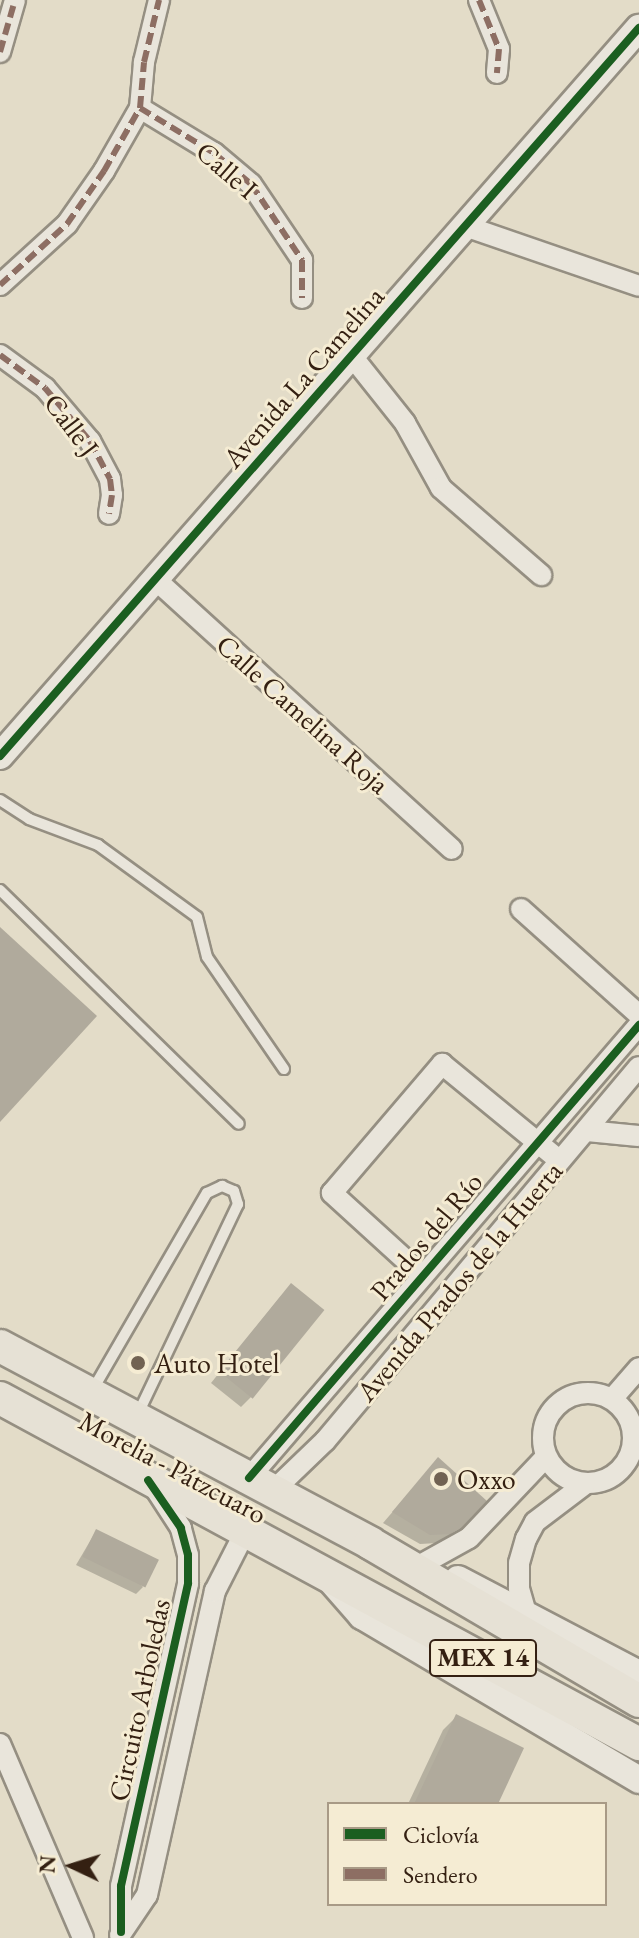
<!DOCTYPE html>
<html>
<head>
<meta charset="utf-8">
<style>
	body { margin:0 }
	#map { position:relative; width:639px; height:1938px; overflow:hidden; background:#e3dcc8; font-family:"EB Garamond",serif }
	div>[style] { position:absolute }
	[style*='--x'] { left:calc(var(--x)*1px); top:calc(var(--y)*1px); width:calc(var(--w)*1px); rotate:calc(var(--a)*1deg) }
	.shadow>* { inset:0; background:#0003 }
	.building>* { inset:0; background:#b0aa9c; transform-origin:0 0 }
	.roads { filter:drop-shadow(2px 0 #958f82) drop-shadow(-2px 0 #958f82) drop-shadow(0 2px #958f82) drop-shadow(0 -2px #958f82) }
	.service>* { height:10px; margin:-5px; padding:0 5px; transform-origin:5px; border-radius:5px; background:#e9e5db }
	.minor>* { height:20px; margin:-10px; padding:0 10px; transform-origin:10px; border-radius:10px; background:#e9e5db }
	.minor>.ring { margin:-10px; padding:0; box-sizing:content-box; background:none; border:20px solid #e9e5db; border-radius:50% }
	.tertiary>* { height:26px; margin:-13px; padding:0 13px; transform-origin:13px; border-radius:13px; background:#e9e5db }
	.primary>* { height:32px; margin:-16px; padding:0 16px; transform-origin:16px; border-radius:16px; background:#e6e1d5 }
	.quiet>* { height:6px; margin-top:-3px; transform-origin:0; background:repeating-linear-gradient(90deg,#8d6e63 0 12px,transparent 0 18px) }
	.cycleway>* { height:8px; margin:-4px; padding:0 4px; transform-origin:4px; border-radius:4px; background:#1b5e20 }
	.dots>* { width:22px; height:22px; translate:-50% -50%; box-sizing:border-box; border:4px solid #f5ecd3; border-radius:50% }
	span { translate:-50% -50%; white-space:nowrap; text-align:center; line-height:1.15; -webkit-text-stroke:6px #f5ecd3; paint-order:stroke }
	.shield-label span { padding:2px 6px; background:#f5ecd3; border:2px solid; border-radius:6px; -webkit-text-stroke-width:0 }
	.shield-label { font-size:26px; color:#342012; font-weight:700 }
	.street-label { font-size:28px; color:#342012 }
	.poi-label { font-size:28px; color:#342012 }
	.left { translate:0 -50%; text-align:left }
	.legend { position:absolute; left:327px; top:1802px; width:280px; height:104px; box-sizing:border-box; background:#f5ecd3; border:2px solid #a89a86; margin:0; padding:10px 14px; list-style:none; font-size:24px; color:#342012 }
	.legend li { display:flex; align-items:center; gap:16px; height:40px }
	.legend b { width:40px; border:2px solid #a89a86 }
	.north { position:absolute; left:32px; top:1826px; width:80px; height:80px; -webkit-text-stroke:6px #f5ecd3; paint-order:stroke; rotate:274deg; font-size:22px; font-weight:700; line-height:32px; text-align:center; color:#342012 }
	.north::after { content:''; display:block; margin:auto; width:28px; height:36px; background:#342012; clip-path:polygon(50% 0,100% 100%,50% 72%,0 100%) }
</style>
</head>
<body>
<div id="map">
	<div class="shadow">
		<div style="clip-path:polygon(281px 1296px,251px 1397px,241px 1407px,211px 1383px)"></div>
		<div style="clip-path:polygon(438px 1459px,484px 1501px,448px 1537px,438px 1543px,420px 1544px,383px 1523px)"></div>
		<div style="clip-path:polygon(96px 1531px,143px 1587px,136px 1594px,76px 1565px)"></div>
		<div style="clip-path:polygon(456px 1717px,496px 1804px,408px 1804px,443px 1730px)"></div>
	</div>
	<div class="building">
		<div style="clip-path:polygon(0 927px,97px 1016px,0 1122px)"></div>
		<div style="left:291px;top:1283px;width:43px;height:114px;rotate:39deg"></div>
		<div style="clip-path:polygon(438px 1457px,487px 1501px,461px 1528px,450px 1534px,430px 1535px,392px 1512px)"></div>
		<div style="left:96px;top:1529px;width:70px;height:31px;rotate:26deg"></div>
		<div style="clip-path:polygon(456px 1714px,524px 1748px,498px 1804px,414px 1804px)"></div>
	</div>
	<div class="roads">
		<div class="service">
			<div style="--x:0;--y:800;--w:35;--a:33"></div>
			<div style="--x:29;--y:819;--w:74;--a:20.6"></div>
			<div style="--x:98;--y:845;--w:122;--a:36"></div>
			<div style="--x:197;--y:917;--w:41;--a:76"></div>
			<div style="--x:207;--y:957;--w:136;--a:55.5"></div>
			<div style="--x:0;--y:890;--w:334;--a:44.4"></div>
			<div style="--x:92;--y:1391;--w:229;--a:-59.9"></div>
			<div style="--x:207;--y:1193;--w:17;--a:-25"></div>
			<div style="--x:222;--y:1186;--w:13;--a:23"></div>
			<div style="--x:234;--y:1191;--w:14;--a:73"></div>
			<div style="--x:238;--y:1204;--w:235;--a:115.5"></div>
		</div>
		<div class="minor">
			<div style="--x:479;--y:0;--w:53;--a:67.8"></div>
			<div style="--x:499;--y:49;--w:24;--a:95"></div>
			<div style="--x:0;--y:52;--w:54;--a:-73.9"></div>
			<div style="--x:140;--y:108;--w:87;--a:31.3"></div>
			<div style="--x:214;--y:153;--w:48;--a:40"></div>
			<div style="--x:251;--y:184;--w:92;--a:56.1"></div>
			<div style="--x:302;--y:260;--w:38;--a:90"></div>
			<div style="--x:465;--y:226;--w:184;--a:19"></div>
			<div style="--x:0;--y:285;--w:91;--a:-42.3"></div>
			<div style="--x:67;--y:224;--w:65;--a:-55.1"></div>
			<div style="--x:104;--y:171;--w:73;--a:-60.3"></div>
			<div style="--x:140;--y:108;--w:46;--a:-85"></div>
			<div style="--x:144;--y:62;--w:64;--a:-76.4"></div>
			<div style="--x:0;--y:355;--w:56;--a:36.3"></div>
			<div style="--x:45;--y:388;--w:70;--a:49.7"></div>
			<div style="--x:90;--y:441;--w:43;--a:62.2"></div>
			<div style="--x:110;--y:479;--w:16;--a:83"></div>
			<div style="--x:112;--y:495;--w:19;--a:99"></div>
			<div style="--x:351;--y:355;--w:87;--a:51.5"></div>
			<div style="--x:405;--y:423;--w:74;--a:61"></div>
			<div style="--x:441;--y:488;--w:133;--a:41"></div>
			<div style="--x:155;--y:579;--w:401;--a:42.3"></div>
			<div style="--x:521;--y:909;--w:159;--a:41.9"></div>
			<div style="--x:587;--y:1131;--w:52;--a:5.5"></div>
			<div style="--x:422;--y:1275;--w:122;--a:-137.7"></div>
			<div style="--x:332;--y:1193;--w:170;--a:-49.5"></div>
			<div style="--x:442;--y:1064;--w:151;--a:39.4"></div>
			<div class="ring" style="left:543px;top:1393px;width:70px;height:70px"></div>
			<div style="--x:612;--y:1399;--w:41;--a:-48.9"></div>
			<div style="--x:249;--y:1478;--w:598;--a:-49.27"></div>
			<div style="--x:274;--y:1490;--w:71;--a:-43.9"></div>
			<div style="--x:325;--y:1441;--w:488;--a:-50"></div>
			<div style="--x:424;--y:1563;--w:51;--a:-29.1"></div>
			<div style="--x:469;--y:1538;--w:112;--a:-46.5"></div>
			<div style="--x:526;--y:1613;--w:26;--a:-106"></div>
			<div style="--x:519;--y:1588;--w:25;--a:-90"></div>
			<div style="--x:519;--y:1563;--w:25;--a:-74"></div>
			<div style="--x:526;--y:1539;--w:19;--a:-62"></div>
			<div style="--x:535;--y:1522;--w:63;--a:-37.2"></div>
			<div style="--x:0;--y:1744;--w:211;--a:66.8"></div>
			<div style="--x:121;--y:1932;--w:46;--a:-90"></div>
			<div style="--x:121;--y:1886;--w:310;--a:-77.5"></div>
			<div style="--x:188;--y:1583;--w:28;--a:-90"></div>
			<div style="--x:188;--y:1555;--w:28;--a:-105"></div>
			<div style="--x:181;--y:1528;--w:48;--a:-123"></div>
			<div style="--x:120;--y:1935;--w:48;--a:-56"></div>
			<div style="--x:147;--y:1895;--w:312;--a:-77.4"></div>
			<div style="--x:215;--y:1591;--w:66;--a:-63"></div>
		</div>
		<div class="tertiary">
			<div style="--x:0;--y:756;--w:969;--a:-48.73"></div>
			<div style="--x:458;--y:1579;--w:204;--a:27.7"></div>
			<div style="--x:333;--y:1583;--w:44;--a:48.7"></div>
			<div style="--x:362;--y:1616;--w:322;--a:30.6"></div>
		</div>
		<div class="primary">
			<div style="--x:0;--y:1346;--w:419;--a:28"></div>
			<div style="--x:370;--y:1543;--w:312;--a:30.4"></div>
			<div style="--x:0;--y:1398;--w:727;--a:28.43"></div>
		</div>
	</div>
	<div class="quiet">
		<div style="--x:479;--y:0;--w:53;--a:67.8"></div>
		<div style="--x:499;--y:49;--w:24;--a:95"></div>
		<div style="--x:0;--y:52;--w:54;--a:-73.9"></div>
		<div style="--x:140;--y:108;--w:87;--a:31.3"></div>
		<div style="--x:214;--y:153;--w:48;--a:40"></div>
		<div style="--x:251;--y:184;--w:92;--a:56.1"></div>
		<div style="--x:302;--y:260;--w:38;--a:90"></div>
		<div style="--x:0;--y:285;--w:91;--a:-42.3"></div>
		<div style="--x:67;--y:224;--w:65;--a:-55.1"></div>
		<div style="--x:104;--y:171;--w:73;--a:-60.3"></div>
		<div style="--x:140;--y:108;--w:46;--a:-85"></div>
		<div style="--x:144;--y:62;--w:64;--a:-76.4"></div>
		<div style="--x:0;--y:355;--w:56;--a:36.3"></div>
		<div style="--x:45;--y:388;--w:70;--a:49.7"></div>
		<div style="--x:90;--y:441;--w:43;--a:62.2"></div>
		<div style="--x:110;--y:479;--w:16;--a:83"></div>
		<div style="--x:112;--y:495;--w:19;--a:99"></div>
	</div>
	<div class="cycleway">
		<div style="--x:0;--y:756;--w:969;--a:-48.73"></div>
		<div style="--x:249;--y:1478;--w:598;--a:-49.27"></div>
		<div style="--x:121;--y:1932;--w:46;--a:-90"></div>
		<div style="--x:121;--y:1886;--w:310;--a:-77.5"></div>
		<div style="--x:188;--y:1583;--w:28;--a:-90"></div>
		<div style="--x:188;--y:1555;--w:28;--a:-105"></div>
		<div style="--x:181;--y:1528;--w:58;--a:-124.5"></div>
	</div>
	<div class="dots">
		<div style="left:138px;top:1363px;background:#716252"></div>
		<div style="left:441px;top:1479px;background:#716252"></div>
	</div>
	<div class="shield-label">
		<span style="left:483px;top:1658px">MEX 14</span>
	</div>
	<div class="street-label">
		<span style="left:227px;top:170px;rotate:41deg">Calle I</span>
		<span style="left:303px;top:377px;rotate:-49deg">Avenida La Camelina</span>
		<span style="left:72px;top:425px;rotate:53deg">Calle J</span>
		<span style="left:303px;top:714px;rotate:42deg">Calle Camelina Roja</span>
		<span style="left:426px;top:1236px;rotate:-50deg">Prados del Río</span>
		<span style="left:459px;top:1281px;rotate:-50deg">Avenida Prados de la Huerta</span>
		<span style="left:173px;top:1467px;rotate:28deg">Morelia - Pátzcuaro</span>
		<span style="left:139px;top:1700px;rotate:-78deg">Circuito Arboledas</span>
	</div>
	<div class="poi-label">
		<span class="left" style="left:154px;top:1363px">Auto Hotel</span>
		<span class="left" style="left:457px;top:1479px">Oxxo</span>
	</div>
	<ul class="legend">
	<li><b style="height:10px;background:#1b5e20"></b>Ciclovía</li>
	<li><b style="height:10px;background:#8d6e63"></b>Sendero</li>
	</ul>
	<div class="north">N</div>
</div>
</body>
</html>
